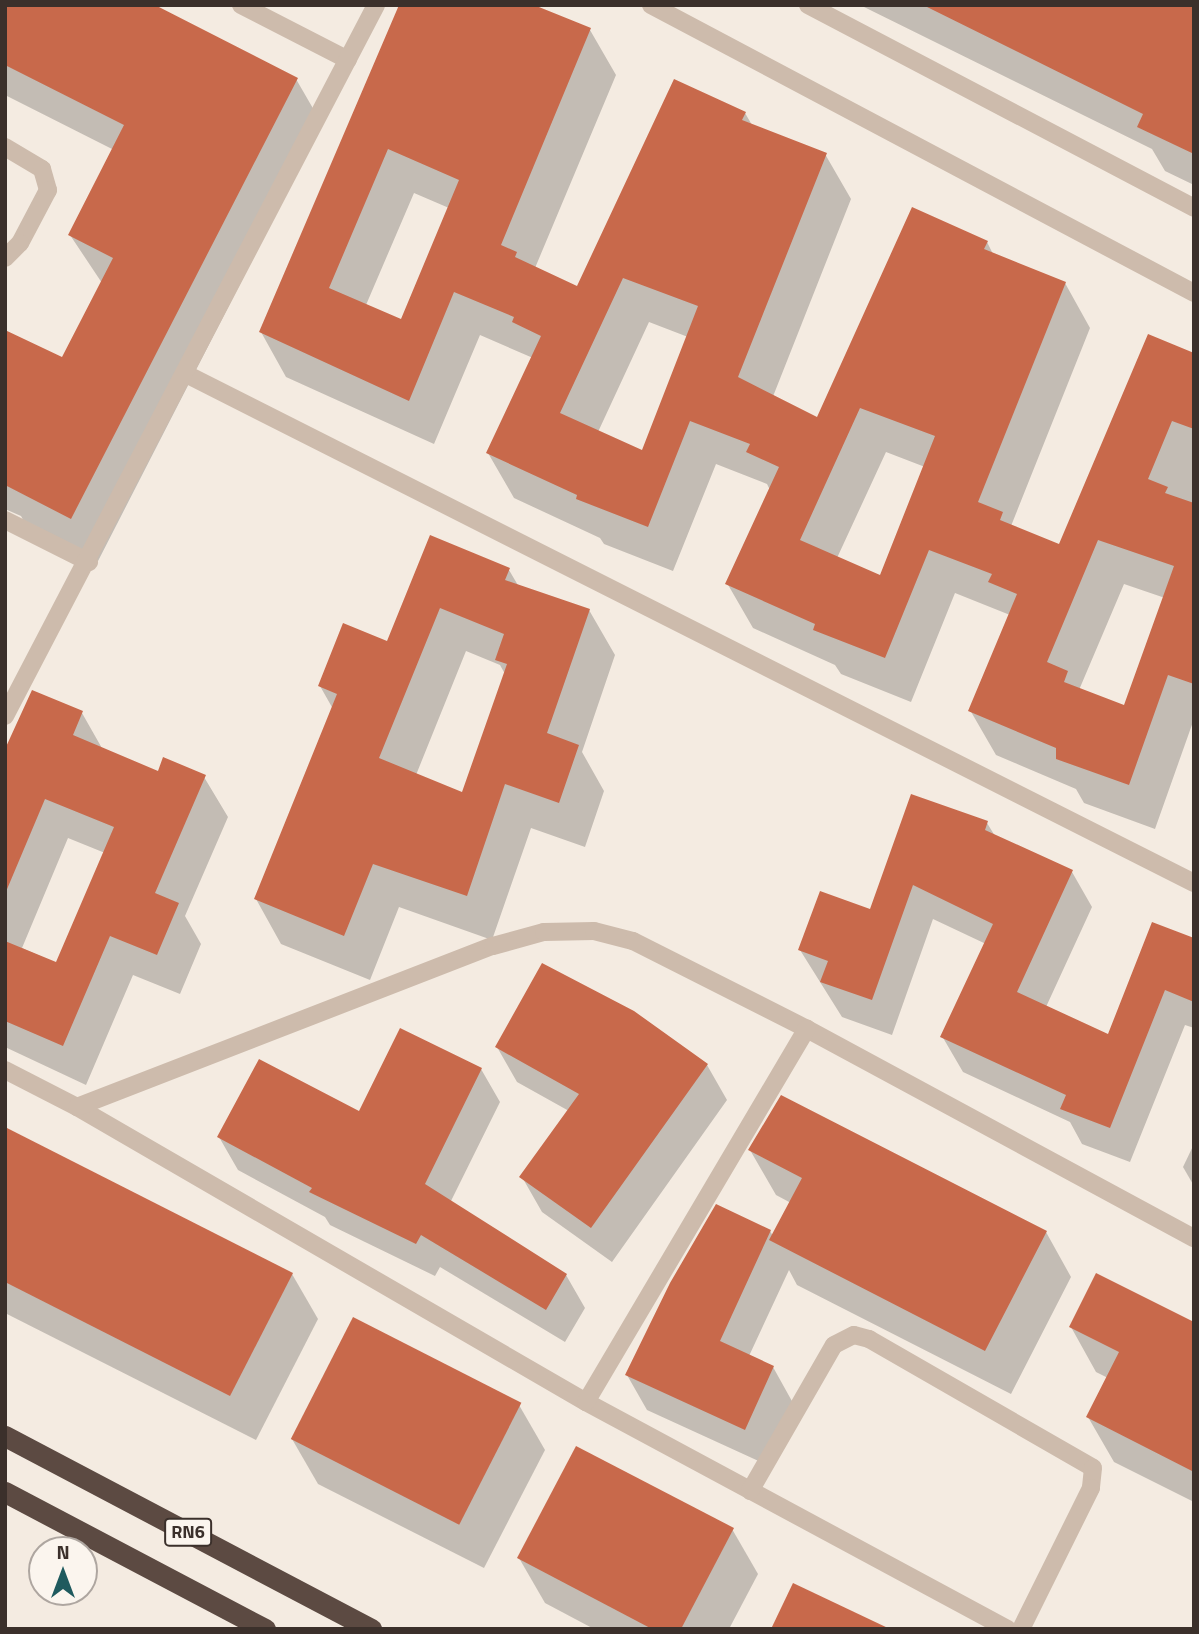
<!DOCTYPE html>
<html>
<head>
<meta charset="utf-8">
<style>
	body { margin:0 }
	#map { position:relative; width:1199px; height:1634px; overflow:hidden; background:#f4ebe1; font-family:"Titillium Web",sans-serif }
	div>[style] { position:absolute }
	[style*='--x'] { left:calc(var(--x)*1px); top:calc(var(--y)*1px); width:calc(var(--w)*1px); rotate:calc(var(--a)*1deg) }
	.shadow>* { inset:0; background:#0003 }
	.building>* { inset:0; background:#c8694b; transform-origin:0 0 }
	.minor>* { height:18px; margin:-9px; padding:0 9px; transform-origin:9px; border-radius:9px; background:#cdbbac }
	.highway>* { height:21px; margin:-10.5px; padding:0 10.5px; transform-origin:10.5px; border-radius:10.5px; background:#5c4a42 }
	span { translate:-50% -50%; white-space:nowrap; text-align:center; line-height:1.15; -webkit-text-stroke:5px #fbf5ee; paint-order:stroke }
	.shield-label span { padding:2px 5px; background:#fbf5ee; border:2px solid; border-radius:5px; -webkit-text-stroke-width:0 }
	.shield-label { font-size:18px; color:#3b302b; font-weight:700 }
	.frame { position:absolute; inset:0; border:7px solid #3b302b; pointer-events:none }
	.north { position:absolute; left:28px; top:1536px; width:70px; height:70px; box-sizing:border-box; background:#fbf5ee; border:2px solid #aea6a0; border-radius:50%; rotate:0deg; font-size:19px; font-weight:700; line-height:28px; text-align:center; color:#3b302b }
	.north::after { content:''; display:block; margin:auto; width:24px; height:32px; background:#1f5a5e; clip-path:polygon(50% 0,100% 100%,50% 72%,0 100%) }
</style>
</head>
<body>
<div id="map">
	<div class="shadow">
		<div style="clip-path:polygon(5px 5px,296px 79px,322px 124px,97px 563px,27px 527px,21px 516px,5px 509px,5px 332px,63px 360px,102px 283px,70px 235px,114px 150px,5px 95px)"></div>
		<div style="clip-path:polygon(evenodd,401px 5px,590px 30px,616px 75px,535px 268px,578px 289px,745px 113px,752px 125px,825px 154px,851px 199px,772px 399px,817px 419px,987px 242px,994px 256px,1065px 283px,1090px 328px,1011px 526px,1060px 546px,1194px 355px,1194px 719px,1155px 829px,1084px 803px,1076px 789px,996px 755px,970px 710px,1010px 615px,955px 593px,911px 702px,841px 674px,835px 665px,753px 628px,727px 583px,770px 490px,767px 484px,716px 464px,673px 571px,604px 544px,600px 538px,514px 498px,488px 453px,533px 358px,480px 335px,434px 444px,286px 377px,261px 332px,401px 5px,414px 193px,449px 208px,402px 321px,366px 305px,414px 193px,401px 5px,649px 322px,688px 337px,642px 452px,598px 432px,649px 322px,401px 5px,886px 452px,925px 467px,881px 577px,837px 558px,886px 452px,401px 5px,1124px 584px,1165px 598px,1125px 707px,1079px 690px,1124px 584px)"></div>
		<div style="clip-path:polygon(860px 5px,1194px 5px,1194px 185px,1165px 171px,1152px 149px)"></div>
		<div style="clip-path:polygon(evenodd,431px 538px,509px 570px,519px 587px,589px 610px,615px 655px,582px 752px,604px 791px,585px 847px,531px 828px,492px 940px,399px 907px,370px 980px,281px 944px,256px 899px,333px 709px,320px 686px,388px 643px,431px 538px,466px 651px,500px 665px,505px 674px,463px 795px,416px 775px,466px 651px)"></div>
		<div style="clip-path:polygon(evenodd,82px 713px,103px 750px,158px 773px,204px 777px,228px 817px,185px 916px,201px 944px,180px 994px,133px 975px,86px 1085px,5px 1047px,5px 756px,82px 713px,68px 838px,105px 853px,58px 964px,22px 948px,68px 838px)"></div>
		<div style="clip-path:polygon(987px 823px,995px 836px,1072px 872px,1092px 907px,1046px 1007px,1109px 1036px,1194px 940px,1194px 1028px,1185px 1025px,1130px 1162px,1082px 1144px,1070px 1122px,963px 1072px,942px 1036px,986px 944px,933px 919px,892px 1035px,842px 1017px,800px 950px,871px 911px)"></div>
		<div style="clip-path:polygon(497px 1047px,707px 1065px,727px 1100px,612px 1262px,542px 1212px,522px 1177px,569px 1111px,517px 1082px)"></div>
		<div style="clip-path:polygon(481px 1069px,500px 1102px,449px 1205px,566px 1275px,585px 1308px,565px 1342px,440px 1267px,435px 1276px,330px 1225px,325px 1217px,238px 1170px,219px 1137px,360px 1114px)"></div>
		<div style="clip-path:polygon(5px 1129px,292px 1274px,318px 1319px,256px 1440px,5px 1313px)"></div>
		<div style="clip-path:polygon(1194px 1144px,1194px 1186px,1183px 1167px)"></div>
		<div style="clip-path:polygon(750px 1150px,1046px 1232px,1071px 1277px,1011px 1394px,797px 1285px,789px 1270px,749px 1356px,773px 1367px,793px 1403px,765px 1464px,647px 1410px,627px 1375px,770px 1231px,773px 1236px,791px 1203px,776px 1195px)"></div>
		<div style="clip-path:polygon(1194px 1324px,1194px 1502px,1114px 1462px,1088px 1417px,1108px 1378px,1096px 1372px,1071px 1327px)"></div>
		<div style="clip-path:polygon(519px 1405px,545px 1450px,484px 1568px,318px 1484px,292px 1439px)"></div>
		<div style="clip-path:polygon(732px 1529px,758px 1574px,729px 1629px,594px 1629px,545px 1603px,519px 1558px)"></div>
	</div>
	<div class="building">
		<div style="clip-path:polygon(5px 5px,155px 5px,298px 78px,71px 519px,5px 485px,5px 330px,62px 357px,113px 258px,68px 235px,124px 125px,5px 65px)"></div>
		<div style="clip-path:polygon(evenodd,399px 5px,534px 5px,591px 28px,501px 245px,517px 252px,515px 257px,577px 286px,674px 79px,746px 112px,742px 120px,827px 153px,738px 377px,817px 417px,912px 207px,988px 241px,984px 249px,1066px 282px,978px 502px,1003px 512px,1000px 520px,1059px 544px,1148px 334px,1194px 353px,1194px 429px,1172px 421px,1148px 479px,1168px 487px,1165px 493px,1194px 503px,1194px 684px,1168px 675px,1129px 785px,1056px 759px,1056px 748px,968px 711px,1017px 594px,988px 582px,992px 574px,929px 550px,885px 658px,813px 630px,815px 624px,725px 584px,779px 467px,746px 452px,750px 444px,690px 421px,648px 527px,576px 499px,577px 495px,486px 453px,541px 336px,512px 322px,514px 317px,454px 292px,409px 401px,259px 332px,399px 5px,388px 149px,459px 180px,401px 319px,329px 288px,388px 149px,399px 5px,623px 278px,698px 306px,642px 450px,560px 413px,623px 278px,399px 5px,860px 408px,935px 436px,880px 575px,800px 540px,860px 408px,399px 5px,1098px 540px,1174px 566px,1124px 705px,1064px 682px,1068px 671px,1047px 662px,1098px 540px)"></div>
		<div style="clip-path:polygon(923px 5px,1194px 5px,1194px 154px,1137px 127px,1143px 114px)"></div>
		<div style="clip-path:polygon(evenodd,430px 535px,510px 568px,505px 580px,590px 609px,547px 733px,579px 745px,559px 803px,505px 784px,467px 896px,373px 864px,344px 936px,254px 899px,337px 694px,318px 686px,343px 623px,387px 641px,430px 535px,440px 608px,504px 634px,495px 660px,507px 664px,462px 792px,379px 758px,440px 608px)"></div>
		<div style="clip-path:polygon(32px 690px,83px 711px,73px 735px,158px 771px,163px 757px,206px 775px,155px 893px,179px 903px,157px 955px,110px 936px,63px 1046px,5px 1021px,5px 941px,56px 962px,114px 827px,45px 799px,5px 894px,5px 749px)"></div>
		<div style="clip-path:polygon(911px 794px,988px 821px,985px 830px,1073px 870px,1017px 992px,1108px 1034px,1152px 922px,1194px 938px,1194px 1002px,1165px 990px,1110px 1128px,1060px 1109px,1066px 1095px,940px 1037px,993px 924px,913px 885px,872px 1000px,820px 982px,828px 961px,798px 950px,820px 891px,870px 909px)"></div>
		<div style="clip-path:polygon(542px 963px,634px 1011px,708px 1064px,591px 1228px,519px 1177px,579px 1094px,495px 1047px)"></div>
		<div style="clip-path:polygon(400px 1028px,482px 1068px,425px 1184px,567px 1274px,546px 1310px,421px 1235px,416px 1244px,309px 1192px,312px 1188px,217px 1137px,259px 1059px,359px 1111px)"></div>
		<div style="clip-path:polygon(781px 1095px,1047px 1231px,985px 1351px,769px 1240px,802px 1178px,748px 1150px)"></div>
		<div style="clip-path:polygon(5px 1127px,293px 1273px,230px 1396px,5px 1282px)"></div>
		<div style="clip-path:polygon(716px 1204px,771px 1230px,720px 1341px,774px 1366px,745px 1430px,625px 1375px,670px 1283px)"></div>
		<div style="clip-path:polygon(1096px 1273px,1194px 1322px,1194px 1472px,1086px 1417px,1119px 1352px,1069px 1327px)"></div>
		<div style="left:353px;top:1317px;width:189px;height:137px;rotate:27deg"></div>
		<div style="clip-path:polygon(576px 1446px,734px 1528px,681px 1629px,652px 1629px,517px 1558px)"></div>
		<div style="clip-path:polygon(793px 1583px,890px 1629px,771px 1629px)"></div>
	</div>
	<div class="minor">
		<div style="--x:241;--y:5;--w:120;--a:27.2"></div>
		<div style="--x:651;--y:5;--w:615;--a:27.94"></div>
		<div style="--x:808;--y:5;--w:436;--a:27.7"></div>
		<div style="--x:5;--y:147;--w:43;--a:30.7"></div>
		<div style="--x:42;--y:169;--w:22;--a:74"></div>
		<div style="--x:48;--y:190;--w:60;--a:117.8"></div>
		<div style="--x:20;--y:243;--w:21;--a:135"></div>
		<div style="--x:186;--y:374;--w:1129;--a:26.79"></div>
		<div style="--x:5;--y:520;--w:94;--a:26.6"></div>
		<div style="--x:5;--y:716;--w:802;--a:-62.44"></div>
		<div style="--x:5;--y:1070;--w:81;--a:27.2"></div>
		<div style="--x:77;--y:1107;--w:588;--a:30.1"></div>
		<div style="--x:586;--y:1402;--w:479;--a:28.3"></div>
		<div style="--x:77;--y:1107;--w:446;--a:-21.2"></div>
		<div style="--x:493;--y:946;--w:53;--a:-15.4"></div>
		<div style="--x:544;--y:932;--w:50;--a:-1.1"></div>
		<div style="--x:594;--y:931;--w:40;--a:14.4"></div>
		<div style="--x:633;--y:941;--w:195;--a:26.8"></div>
		<div style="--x:807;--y:1029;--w:440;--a:28.4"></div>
		<div style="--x:586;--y:1402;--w:434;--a:-59.4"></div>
		<div style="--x:750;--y:1491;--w:168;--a:-60.1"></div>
		<div style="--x:834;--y:1345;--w:22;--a:-27"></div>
		<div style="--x:854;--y:1335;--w:16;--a:15"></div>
		<div style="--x:869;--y:1339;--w:258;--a:29.9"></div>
		<div style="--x:1093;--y:1468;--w:20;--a:96"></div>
		<div style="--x:1091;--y:1488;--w:157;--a:116.4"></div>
	</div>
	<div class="highway">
		<div style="--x:5;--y:1436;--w:414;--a:27.8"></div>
		<div style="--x:5;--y:1492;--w:294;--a:27.8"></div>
	</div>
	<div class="shield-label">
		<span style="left:188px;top:1532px">RN6</span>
	</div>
	<div class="frame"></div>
	<div class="north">N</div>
</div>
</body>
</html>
